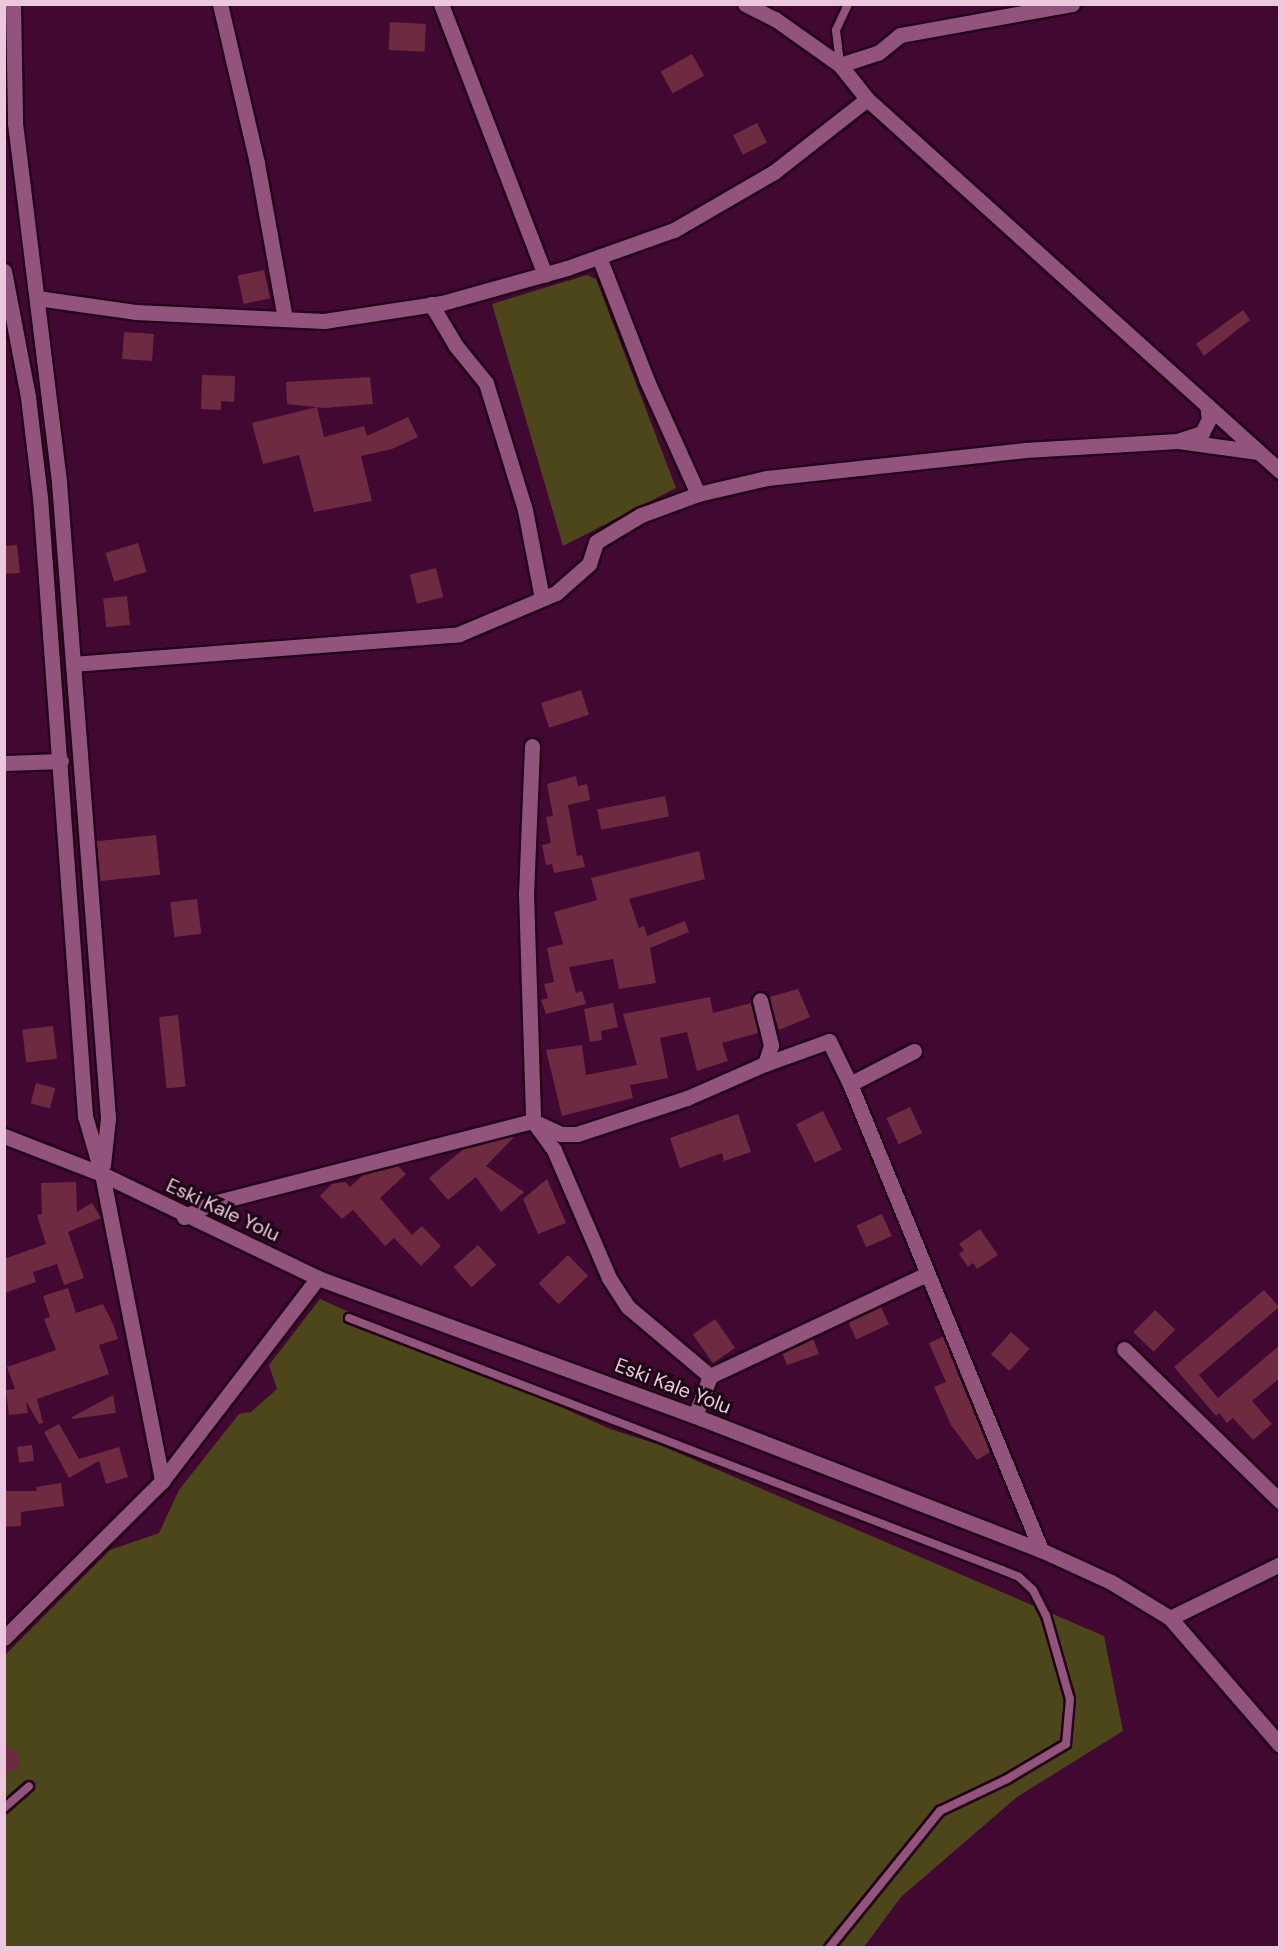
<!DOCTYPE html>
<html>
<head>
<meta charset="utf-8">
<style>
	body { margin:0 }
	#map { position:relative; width:1284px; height:1952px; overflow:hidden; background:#410832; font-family:"DM Sans",sans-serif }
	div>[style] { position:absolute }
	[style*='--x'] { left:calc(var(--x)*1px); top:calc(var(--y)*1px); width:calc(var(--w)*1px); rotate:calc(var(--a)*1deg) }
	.green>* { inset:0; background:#4d461a }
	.building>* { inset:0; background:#6e2a41; transform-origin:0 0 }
	.roads { filter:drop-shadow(2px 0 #210017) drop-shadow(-2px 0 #210017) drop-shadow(0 2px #210017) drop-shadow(0 -2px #210017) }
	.lane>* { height:8px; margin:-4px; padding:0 4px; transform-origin:4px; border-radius:4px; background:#92547d }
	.street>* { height:15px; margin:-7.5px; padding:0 7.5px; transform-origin:7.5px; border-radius:7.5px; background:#92547d }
	.secondary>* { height:15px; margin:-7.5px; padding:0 7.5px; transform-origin:7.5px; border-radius:7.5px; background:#92547d }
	span { translate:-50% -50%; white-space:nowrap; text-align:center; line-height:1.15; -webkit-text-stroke:6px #1a0413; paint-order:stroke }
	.street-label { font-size:20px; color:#ecc8de }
	.frame { position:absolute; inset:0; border:6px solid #ecc8de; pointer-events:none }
</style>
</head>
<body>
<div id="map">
	<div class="green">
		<div style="clip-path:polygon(587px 275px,596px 279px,676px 488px,563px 546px,492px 304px)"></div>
		<div style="clip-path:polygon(320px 1299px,610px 1429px,660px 1445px,1104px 1636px,1123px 1731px,1017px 1797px,901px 1897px,864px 1947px,5px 1948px,5px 1655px,110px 1550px,159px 1533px,179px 1490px,239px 1414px,251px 1412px,277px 1389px,269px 1365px)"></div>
	</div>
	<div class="building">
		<div style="left:390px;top:22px;width:36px;height:28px;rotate:3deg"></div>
		<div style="left:692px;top:54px;width:25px;height:36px;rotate:61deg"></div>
		<div style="left:757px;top:123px;width:22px;height:27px;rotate:63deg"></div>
		<div style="left:264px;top:270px;width:29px;height:27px;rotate:78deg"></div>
		<div style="clip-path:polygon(1243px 310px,1250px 320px,1204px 356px,1196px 344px)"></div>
		<div style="left:124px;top:332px;width:30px;height:27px;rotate:4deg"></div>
		<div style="clip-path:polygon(202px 375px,235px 376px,234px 402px,221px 401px,221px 410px,201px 409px)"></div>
		<div style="clip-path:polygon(370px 377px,373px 404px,324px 408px,287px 404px,286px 382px)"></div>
		<div style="clip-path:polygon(317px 407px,324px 437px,364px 426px,367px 436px,408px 417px,418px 437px,392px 449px,361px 456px,372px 501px,314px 512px,299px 455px,263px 464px,252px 423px)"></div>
		<div style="left:138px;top:543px;width:30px;height:34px;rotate:73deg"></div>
		<div style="clip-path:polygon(17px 545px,20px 573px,4px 574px,4px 546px)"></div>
		<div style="left:436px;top:568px;width:30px;height:27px;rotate:76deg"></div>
		<div style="left:127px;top:596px;width:29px;height:24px;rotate:84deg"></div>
		<div style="left:581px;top:690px;width:26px;height:42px;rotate:72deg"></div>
		<div style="clip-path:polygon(576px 776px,578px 786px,587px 784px,590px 800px,568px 805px,577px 856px,582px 855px,585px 867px,554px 873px,552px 864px,546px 865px,542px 845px,551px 843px,546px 817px,553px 816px,547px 784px)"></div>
		<div style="left:665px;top:796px;width:21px;height:69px;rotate:79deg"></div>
		<div style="left:156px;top:835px;width:40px;height:60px;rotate:84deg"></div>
		<div style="clip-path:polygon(699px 851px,705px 879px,629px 899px,639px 928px,644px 926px,647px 936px,685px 921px,689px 932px,650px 948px,656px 983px,619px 989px,613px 959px,569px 967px,576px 993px,582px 991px,586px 1004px,546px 1014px,541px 1000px,548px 998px,544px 984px,554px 982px,547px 948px,563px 944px,554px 912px,597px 900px,591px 878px)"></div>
		<div style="left:197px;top:899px;width:35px;height:27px;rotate:83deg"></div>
		<div style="clip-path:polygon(798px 989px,810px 1017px,779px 1030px,769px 997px)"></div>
		<div style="clip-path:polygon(710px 997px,713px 1013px,751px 1003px,758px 1033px,722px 1043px,728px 1061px,697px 1071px,687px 1032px,660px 1038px,668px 1078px,630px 1085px,633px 1098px,562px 1116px,546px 1050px,582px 1045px,586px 1075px,637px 1065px,623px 1014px)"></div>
		<div style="clip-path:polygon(613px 1003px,618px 1027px,601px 1031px,602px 1040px,590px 1042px,584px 1009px)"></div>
		<div style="left:178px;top:1015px;width:72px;height:19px;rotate:84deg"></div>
		<div style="left:53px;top:1026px;width:33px;height:31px;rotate:83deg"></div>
		<div style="left:36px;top:1083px;width:20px;height:21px;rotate:15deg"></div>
		<div style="left:910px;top:1107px;width:29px;height:26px;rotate:65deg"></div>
		<div style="left:823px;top:1111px;width:43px;height:30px;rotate:64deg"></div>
		<div style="clip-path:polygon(738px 1114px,751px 1152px,724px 1161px,722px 1153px,680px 1168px,670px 1138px)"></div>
		<div style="clip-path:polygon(515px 1136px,486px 1166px,524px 1192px,501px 1212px,476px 1177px,448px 1200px,429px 1178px,465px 1148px)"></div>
		<div style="clip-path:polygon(398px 1166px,406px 1174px,380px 1198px,412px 1235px,422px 1226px,441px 1246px,421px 1266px,394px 1238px,385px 1246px,353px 1210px,342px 1219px,320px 1196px,332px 1184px,345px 1182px,350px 1187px,364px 1174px)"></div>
		<div style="clip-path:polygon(547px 1179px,566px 1223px,538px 1234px,523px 1199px)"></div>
		<div style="clip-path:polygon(76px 1182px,77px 1212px,92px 1203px,101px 1218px,68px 1232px,84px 1278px,64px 1285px,57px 1264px,33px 1272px,36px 1282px,4px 1293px,4px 1259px,46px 1244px,37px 1215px,42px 1214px,41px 1183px)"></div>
		<div style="left:882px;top:1214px;width:24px;height:28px;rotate:66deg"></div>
		<div style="clip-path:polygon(980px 1229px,998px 1255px,977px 1269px,973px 1263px,968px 1267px,959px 1254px,964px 1250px,959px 1244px)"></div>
		<div style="left:478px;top:1245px;width:27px;height:33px;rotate:48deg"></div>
		<div style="left:568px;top:1255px;width:29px;height:41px;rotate:46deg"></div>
		<div style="clip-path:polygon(68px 1288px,76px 1313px,103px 1304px,113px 1324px,118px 1339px,99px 1345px,109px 1374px,37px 1399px,43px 1423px,39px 1424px,26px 1401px,28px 1413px,9px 1415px,6px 1390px,15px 1389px,7px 1367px,56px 1350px,44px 1319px,50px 1317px,43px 1296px)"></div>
		<div style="clip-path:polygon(1264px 1290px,1279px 1307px,1199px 1375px,1218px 1398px,1280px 1345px,1280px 1378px,1252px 1401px,1272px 1424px,1253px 1440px,1233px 1418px,1227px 1423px,1219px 1413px,1216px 1416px,1174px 1367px)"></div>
		<div style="left:881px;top:1307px;width:19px;height:36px;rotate:65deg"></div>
		<div style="left:1155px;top:1310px;width:28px;height:31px;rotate:44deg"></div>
		<div style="left:715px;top:1319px;width:35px;height:27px;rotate:55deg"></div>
		<div style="left:1011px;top:1332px;width:25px;height:30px;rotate:42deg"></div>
		<div style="clip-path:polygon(943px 1337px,990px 1452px,977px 1460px,951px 1425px,934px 1387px,946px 1382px,929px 1343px)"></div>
		<div style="clip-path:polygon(813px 1338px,819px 1354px,787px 1365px,782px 1353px)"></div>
		<div style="clip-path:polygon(113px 1395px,116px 1413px,72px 1419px,72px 1417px)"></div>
		<div style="clip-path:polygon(59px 1424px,79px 1459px,119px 1447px,128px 1477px,106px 1484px,99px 1461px,69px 1478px,44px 1432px)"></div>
		<div style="left:32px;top:1445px;width:16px;height:15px;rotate:83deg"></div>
		<div style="clip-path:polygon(61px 1483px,64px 1506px,21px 1512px,21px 1526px,4px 1527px,4px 1491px,37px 1491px,36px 1487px)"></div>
		<div style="clip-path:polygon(4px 1742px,19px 1756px,19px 1768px,4px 1773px)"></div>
	</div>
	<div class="roads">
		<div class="lane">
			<div style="--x:840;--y:63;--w:33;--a:-97"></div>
			<div style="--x:836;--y:30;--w:29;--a:-65"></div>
			<div style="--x:349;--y:1318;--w:700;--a:21.1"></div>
			<div style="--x:1002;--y:1570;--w:18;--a:22"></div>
			<div style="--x:1019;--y:1577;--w:19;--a:43"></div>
			<div style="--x:1033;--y:1590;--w:28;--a:63"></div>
			<div style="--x:1046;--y:1615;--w:87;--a:74.1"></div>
			<div style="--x:1070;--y:1699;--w:45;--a:95.1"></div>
			<div style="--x:1066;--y:1744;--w:69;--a:149.3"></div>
			<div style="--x:1007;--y:1779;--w:74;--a:154.5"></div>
			<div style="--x:940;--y:1811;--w:176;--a:129"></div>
			<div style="--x:4;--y:1808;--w:33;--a:-41"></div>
		</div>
		<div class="street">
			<div style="--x:220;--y:4;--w:163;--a:76.9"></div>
			<div style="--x:257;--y:163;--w:158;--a:79.8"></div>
			<div style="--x:441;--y:4;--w:290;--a:69"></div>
			<div style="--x:745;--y:4;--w:34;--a:27"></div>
			<div style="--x:775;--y:19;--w:80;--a:35.3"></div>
			<div style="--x:840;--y:65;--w:43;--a:51.5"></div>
			<div style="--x:867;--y:99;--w:556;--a:42.01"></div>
			<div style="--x:840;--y:65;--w:40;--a:-18"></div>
			<div style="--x:878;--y:53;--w:28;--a:-39"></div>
			<div style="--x:900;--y:35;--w:175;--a:-10.2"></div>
			<div style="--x:599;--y:257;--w:133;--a:68.8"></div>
			<div style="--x:647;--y:381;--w:124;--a:65.7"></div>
			<div style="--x:37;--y:298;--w:99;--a:8.1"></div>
			<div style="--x:135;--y:312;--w:189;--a:2.7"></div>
			<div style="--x:324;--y:321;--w:119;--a:-8.7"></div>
			<div style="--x:442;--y:303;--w:130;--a:-15.6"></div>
			<div style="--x:567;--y:268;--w:114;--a:-19.6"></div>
			<div style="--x:674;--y:230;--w:116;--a:-30.1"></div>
			<div style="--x:774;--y:172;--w:118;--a:-38.1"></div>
			<div style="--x:431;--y:304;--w:49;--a:59.2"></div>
			<div style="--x:456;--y:346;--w:48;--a:51"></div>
			<div style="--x:486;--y:383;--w:133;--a:72.9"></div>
			<div style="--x:525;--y:510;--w:90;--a:79.1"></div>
			<div style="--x:1207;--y:405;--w:14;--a:82"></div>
			<div style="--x:1209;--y:419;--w:16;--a:117"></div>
			<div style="--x:1202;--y:433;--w:25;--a:162"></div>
			<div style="--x:1178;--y:441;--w:81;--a:7.8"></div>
			<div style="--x:73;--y:664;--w:387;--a:-4.4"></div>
			<div style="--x:459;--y:634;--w:105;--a:-22.9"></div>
			<div style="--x:556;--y:593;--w:44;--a:-41.3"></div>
			<div style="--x:589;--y:564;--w:23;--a:-72"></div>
			<div style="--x:596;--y:542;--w:52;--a:-31"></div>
			<div style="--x:641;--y:515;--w:61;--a:-20.2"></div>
			<div style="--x:698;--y:494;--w:71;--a:-13.1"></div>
			<div style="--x:767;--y:478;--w:260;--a:-6.2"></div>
			<div style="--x:1025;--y:450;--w:153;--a:-3.4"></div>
			<div style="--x:532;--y:746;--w:147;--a:92.3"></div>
			<div style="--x:526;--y:893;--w:228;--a:88.2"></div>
			<div style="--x:533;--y:1121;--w:36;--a:54"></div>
			<div style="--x:554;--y:1150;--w:139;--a:66.7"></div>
			<div style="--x:609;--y:1278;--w:35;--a:57"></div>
			<div style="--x:628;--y:1307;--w:107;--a:40.1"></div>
			<div style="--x:4;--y:763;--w:57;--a:-2"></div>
			<div style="--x:765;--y:1064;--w:68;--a:-19.8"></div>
			<div style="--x:829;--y:1041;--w:48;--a:64"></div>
			<div style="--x:850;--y:1084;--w:72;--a:-27.3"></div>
			<div style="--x:850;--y:1084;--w:504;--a:67.71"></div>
			<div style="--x:184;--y:1217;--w:28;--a:-27"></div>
			<div style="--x:209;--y:1204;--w:334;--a:-14.4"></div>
			<div style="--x:533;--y:1121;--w:31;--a:25"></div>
			<div style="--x:561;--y:1134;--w:16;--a:0"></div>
			<div style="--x:577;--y:1134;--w:116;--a:-18.1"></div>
			<div style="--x:687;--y:1098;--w:85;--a:-23.6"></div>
			<div style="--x:765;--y:1064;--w:20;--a:-72"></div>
			<div style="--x:771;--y:1045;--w:46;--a:-103.7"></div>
			<div style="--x:1124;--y:1349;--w:218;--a:44.3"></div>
			<div style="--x:695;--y:1416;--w:43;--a:-69.4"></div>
			<div style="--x:710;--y:1376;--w:238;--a:-25.2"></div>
		</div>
		<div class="secondary">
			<div style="--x:13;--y:4;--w:119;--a:89"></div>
			<div style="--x:15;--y:123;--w:362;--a:83"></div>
			<div style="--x:59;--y:482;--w:638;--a:85.59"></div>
			<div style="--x:108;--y:1118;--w:47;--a:96.1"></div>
			<div style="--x:4;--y:271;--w:128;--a:79.2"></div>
			<div style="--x:28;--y:397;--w:101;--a:83.2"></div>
			<div style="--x:40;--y:497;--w:621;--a:85.84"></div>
			<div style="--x:85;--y:1116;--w:60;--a:73.7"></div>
			<div style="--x:102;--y:1174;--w:313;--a:78.9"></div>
			<div style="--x:4;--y:1136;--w:105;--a:21.2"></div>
			<div style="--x:102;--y:1174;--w:240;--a:25.7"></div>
			<div style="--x:318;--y:1278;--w:401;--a:20.1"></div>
			<div style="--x:695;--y:1416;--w:371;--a:21.2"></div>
			<div style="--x:1041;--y:1550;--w:77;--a:24.6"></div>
			<div style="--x:1111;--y:1582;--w:69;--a:31.4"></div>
			<div style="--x:1170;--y:1618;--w:168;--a:49.1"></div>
			<div style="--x:1170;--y:1618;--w:123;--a:-26.1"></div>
			<div style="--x:4;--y:1638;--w:223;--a:-44.8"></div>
			<div style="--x:162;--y:1481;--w:256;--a:-52.5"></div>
		</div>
	</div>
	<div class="street-label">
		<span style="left:223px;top:1210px;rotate:25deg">Eski Kale Yolu</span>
		<span style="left:673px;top:1386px;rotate:21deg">Eski Kale Yolu</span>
	</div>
	<div class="frame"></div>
</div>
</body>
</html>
